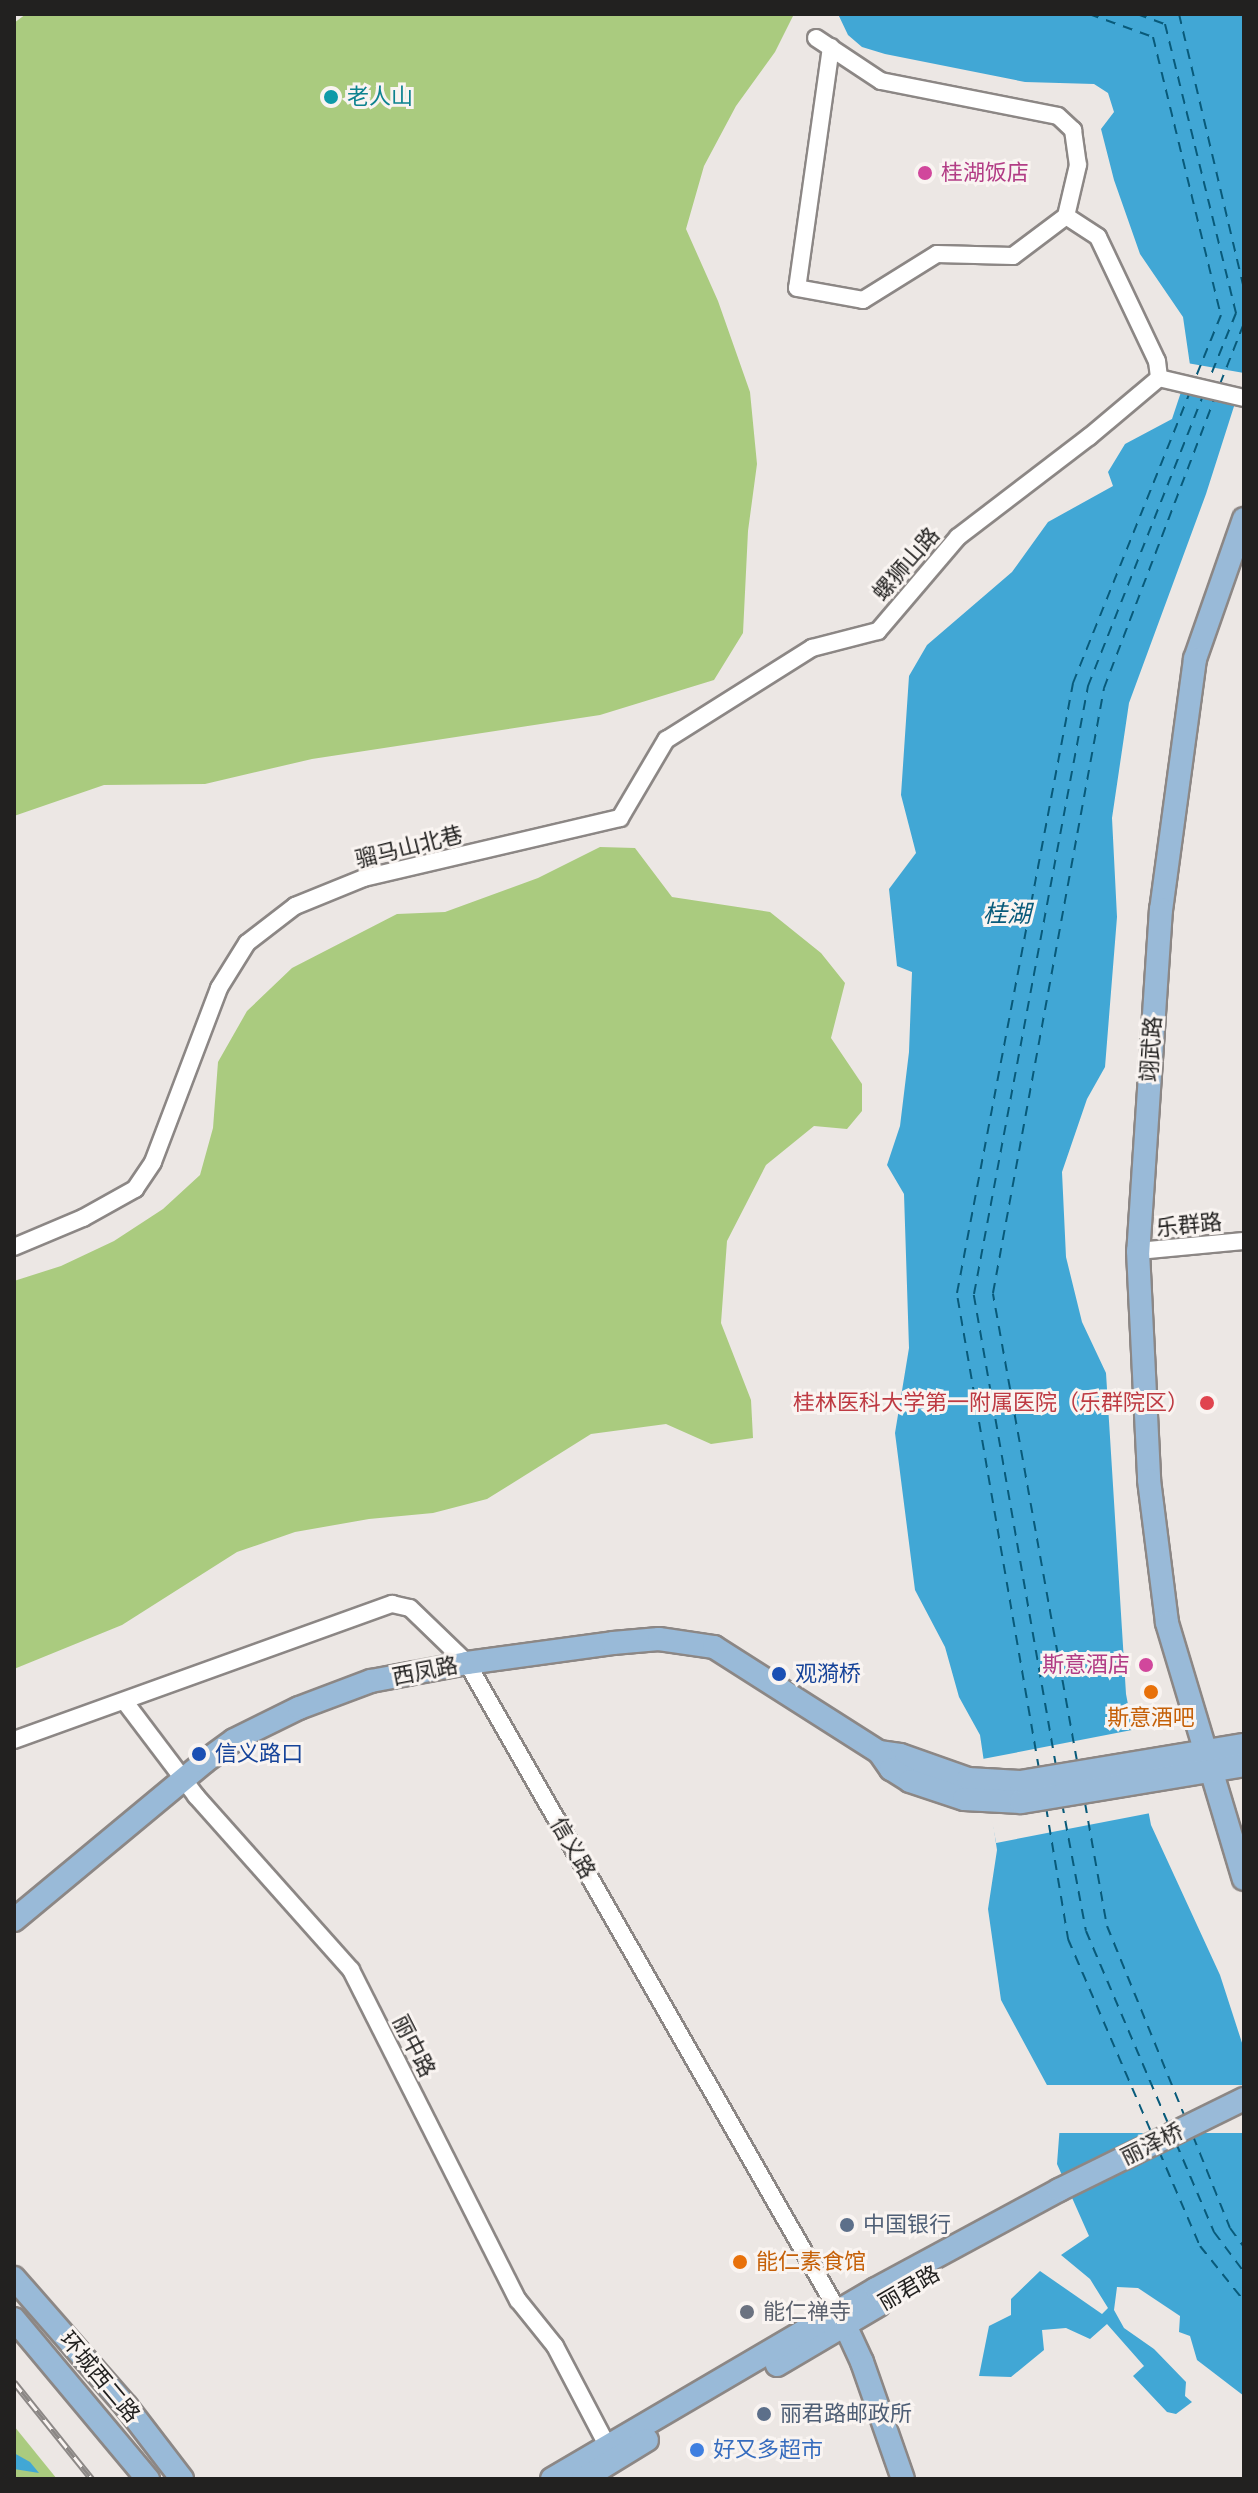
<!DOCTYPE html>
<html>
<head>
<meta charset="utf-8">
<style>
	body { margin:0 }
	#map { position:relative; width:1258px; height:2493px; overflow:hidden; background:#ece7e4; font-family:"Fira Sans","Noto Sans SC",sans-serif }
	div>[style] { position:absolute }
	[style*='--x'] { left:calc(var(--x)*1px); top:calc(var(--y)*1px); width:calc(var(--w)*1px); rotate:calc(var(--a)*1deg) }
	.green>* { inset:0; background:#aacb7f }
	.water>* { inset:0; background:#41a7d5 }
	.pier>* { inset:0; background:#ece7e4; transform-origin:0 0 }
	.ferry>* { height:2px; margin-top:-1px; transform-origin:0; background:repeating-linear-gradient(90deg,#085a7a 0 10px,transparent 0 18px) }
	.roads { filter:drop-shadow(2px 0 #8c8785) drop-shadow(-2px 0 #8c8785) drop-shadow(0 2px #8c8785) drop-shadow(0 -2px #8c8785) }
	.minor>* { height:16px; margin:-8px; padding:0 8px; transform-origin:8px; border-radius:8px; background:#fff }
	.major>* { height:22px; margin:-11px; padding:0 11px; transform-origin:11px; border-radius:11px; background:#99bad8 }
	.rail>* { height:7px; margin-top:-3.5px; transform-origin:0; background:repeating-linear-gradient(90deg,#f9f4f1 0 12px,#8c8886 0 24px); box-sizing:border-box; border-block:2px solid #8c8886 }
	.dots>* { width:22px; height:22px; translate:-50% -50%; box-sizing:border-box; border:4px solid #f9f4f1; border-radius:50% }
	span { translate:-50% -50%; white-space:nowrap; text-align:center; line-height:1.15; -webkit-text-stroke:6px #f9f4f1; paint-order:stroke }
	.culture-label { font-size:22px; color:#0d838f }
	.left { translate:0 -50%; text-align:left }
	.hotel-label { font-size:22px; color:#b23c85 }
	.right { translate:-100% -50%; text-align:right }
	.street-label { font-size:22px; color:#222120 }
	.health-label { font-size:22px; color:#be3a42 }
	.transit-label { font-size:22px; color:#164399 }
	.food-label { font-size:22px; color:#c56008 }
	.service-label { font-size:22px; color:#4e5e75 }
	.worship-label { font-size:22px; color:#5b616d }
	.shop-label { font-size:22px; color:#366cbe }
	.water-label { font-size:24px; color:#085a7a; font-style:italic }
	.frame { position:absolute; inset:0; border:16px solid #222120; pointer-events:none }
</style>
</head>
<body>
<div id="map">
	<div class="green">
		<div style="clip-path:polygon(26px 14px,794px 14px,775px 52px,736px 106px,704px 166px,686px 229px,718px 301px,750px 392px,757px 464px,748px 531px,743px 633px,714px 680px,600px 715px,312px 759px,205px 784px,104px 785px,14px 816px,14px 23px)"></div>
		<div style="clip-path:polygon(600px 847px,635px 848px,672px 897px,770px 912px,821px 953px,845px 983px,831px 1038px,862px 1084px,862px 1111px,847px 1129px,814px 1126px,766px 1165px,727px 1241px,721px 1323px,751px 1400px,753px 1438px,711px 1444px,666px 1424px,591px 1434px,487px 1499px,433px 1513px,369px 1519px,295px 1532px,237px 1552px,122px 1625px,14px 1669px,14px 1281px,61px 1266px,114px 1241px,163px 1209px,200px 1175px,213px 1128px,218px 1062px,247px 1011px,292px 968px,397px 914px,445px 912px,538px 878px)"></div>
		<div style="clip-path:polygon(14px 2426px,57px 2479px,14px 2479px)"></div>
	</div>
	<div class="water">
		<div style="clip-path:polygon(838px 14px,1244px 14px,1244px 375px,1206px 494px,1129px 703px,1112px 818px,1117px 917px,1105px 1067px,1087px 1099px,1062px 1172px,1066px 1257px,1082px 1322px,1106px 1373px,1126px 1694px,1151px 1825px,1220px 1975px,1244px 2049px,1244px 2396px,1197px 2360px,1190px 2336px,1179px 2332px,1180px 2316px,1138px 2288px,1117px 2287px,1114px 2310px,1124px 2328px,1154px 2349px,1186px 2382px,1185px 2396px,1192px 2402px,1176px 2414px,1167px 2412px,1133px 2376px,1144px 2366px,1107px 2324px,1090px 2339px,1066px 2328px,1042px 2330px,1044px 2350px,1011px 2377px,979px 2376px,989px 2326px,1011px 2315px,1011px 2299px,1040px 2271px,1102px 2314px,1108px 2308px,1090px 2279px,1061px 2255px,1089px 2236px,1057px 2164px,1061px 2111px,1001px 2000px,988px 1909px,997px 1850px,980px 1735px,959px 1697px,945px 1647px,915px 1590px,895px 1433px,909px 1348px,904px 1194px,887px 1165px,900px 1126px,909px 1052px,912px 972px,897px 966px,889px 889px,916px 853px,901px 795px,909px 676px,927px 645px,1012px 572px,1048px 522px,1113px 486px,1108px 472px,1125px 444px,1172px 419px,1190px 365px,1183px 317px,1140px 254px,1114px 180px,1101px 129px,1114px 112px,1108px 93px,1094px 84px,1025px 82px,885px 54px,862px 47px,848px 35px)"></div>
		<div style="clip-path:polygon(14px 2453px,30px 2462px,39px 2473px,14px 2469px)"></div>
	</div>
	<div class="pier">
		<div style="clip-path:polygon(1187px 363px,1244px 373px,1240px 400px,1180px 385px)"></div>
		<div style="left:1137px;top:1729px;width:85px;height:160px;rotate:79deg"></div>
		<div style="left:1244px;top:2085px;width:48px;height:207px;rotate:90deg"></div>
	</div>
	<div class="ferry">
		<div style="--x:1089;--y:14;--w:68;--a:19.8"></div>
		<div style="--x:1153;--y:37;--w:286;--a:76.3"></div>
		<div style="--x:1221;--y:315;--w:69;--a:112.1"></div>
		<div style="--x:1137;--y:14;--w:30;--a:20"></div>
		<div style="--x:1165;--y:24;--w:298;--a:76.2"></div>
		<div style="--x:1236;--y:313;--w:74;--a:112.1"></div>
		<div style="--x:1179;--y:14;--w:284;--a:76.7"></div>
		<div style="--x:1220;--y:384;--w:66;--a:-68.5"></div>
		<div style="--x:1077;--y:1761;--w:475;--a:-100.2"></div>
		<div style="--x:993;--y:1293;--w:615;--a:-79.6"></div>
		<div style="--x:1104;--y:688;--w:311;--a:-69.1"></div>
		<div style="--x:1056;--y:1766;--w:479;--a:-99.9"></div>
		<div style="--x:974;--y:1294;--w:619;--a:-79.38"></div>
		<div style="--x:1088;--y:686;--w:312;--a:-68.4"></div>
		<div style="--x:1039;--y:1769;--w:483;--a:-99.8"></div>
		<div style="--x:957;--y:1293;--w:621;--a:-79.23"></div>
		<div style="--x:1073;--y:683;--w:314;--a:-68.1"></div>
		<div style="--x:1062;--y:1803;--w:130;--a:79.4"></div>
		<div style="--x:1086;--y:1931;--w:212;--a:66.9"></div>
		<div style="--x:1085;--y:1803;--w:125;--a:79.9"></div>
		<div style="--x:1107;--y:1926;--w:204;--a:67.8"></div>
		<div style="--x:1046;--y:1807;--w:134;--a:80.5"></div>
		<div style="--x:1068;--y:1939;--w:212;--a:66.7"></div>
		<div style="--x:1193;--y:2136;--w:99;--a:68.1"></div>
		<div style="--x:1230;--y:2228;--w:24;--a:54"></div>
		<div style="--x:1176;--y:2143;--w:97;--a:66.9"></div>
		<div style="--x:1214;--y:2232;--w:50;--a:53.1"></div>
		<div style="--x:1159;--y:2151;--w:103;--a:66.7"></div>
		<div style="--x:1200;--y:2246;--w:70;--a:51.3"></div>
	</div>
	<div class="roads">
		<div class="minor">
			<div style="--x:816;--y:38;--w:78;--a:33.5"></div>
			<div style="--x:881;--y:81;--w:180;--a:11.2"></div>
			<div style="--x:1058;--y:116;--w:21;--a:43"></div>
			<div style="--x:1073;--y:130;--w:35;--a:82"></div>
			<div style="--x:1078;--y:165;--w:52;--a:103.2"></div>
			<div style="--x:831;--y:47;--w:243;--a:98"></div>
			<div style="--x:797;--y:288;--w:67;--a:10.3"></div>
			<div style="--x:863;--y:300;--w:87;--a:-31.9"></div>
			<div style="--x:937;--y:254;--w:76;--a:1.5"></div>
			<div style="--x:1013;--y:256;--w:66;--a:-37"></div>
			<div style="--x:1066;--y:216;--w:38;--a:33"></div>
			<div style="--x:1098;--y:237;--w:137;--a:64.6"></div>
			<div style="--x:1157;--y:361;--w:17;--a:83"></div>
			<div style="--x:1159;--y:378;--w:87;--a:13.2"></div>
			<div style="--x:14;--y:1247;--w:75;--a:-22.8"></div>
			<div style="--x:83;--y:1218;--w:60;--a:-29.1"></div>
			<div style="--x:135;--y:1189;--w:32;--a:-56"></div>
			<div style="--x:153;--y:1162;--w:186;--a:-69.2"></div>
			<div style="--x:219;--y:988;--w:53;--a:-58.1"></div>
			<div style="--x:247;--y:943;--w:61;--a:-37.6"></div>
			<div style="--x:295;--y:906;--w:74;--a:-22.1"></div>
			<div style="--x:364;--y:878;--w:263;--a:-13.2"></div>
			<div style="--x:620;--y:818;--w:91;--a:-59.5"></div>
			<div style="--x:666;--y:740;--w:173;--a:-32.2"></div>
			<div style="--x:812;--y:648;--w:68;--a:-14.4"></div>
			<div style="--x:878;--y:631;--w:123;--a:-49.6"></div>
			<div style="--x:958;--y:537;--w:165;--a:-37.4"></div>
			<div style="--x:1089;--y:437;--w:92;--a:-40.1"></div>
			<div style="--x:1138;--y:1251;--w:106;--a:-5.4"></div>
			<div style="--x:125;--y:1702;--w:118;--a:52.9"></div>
			<div style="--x:196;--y:1796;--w:233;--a:48.3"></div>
			<div style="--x:351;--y:1970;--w:370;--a:63.2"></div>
			<div style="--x:518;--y:2300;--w:59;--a:51.2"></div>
			<div style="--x:555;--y:2346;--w:114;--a:62.3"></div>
			<div style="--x:14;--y:1740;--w:402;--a:-19.8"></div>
			<div style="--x:392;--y:1604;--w:18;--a:13"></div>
			<div style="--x:410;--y:1608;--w:79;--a:44"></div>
			<div style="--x:467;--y:1663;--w:747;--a:60.21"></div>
		</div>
		<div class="major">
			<div style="--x:1244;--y:519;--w:148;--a:109.3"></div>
			<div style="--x:1195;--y:659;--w:252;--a:97.7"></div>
			<div style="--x:1161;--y:909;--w:343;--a:93.8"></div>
			<div style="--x:1138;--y:1251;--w:229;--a:87.2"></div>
			<div style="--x:1149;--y:1480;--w:144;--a:82.8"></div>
			<div style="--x:1167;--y:1623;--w:267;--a:73.3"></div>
			<div style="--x:879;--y:1752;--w:21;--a:8"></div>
			<div style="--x:900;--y:1755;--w:72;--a:19.4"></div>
			<div style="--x:968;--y:1779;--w:52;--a:3.3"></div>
			<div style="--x:1020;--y:1782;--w:227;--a:-9.4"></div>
			<div style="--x:14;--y:1920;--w:247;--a:-39.7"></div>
			<div style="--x:204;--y:1762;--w:37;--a:-36"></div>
			<div style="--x:234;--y:1740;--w:72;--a:-26.2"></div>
			<div style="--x:299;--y:1708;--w:77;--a:-20.6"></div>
			<div style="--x:371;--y:1681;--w:98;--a:-10.6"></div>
			<div style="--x:467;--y:1663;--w:147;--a:-7.8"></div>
			<div style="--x:613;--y:1643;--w:46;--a:-5"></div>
			<div style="--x:659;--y:1639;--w:56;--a:8.3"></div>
			<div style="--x:714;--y:1647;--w:196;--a:32.5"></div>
			<div style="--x:879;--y:1752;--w:21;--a:55"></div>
			<div style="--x:891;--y:1769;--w:22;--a:32"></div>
			<div style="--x:910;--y:1781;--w:57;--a:18.4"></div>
			<div style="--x:964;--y:1799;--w:57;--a:3"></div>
			<div style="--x:1021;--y:1802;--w:226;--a:-9.4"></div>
			<div style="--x:14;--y:2278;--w:170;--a:48.8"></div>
			<div style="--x:126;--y:2406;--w:92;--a:52.5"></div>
			<div style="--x:839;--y:2312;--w:55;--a:65.3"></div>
			<div style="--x:862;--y:2362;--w:124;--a:70.7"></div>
			<div style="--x:14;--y:2319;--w:209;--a:50.1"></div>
			<div style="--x:777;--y:2365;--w:118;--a:-30.5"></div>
			<div style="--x:552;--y:2479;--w:376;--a:-30.4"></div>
			<div style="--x:876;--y:2289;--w:208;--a:-28.4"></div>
			<div style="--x:1059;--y:2190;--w:206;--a:-26.2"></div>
			<div style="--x:583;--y:2479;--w:75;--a:-31.4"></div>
		</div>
	</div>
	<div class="rail">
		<div style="--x:14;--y:2382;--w:124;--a:51.2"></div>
	</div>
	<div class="dots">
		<div style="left:331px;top:97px;background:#0f9aa8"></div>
		<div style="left:925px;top:173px;background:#d1479c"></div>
		<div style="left:1207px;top:1403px;background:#e0444e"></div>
		<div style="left:1146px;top:1665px;background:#d1479c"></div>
		<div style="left:779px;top:1674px;background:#1a4fb4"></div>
		<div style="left:1151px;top:1692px;background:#e8710a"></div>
		<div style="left:199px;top:1754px;background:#1a4fb4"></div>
		<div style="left:847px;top:2225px;background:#5c6f8a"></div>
		<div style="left:740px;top:2262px;background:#e8710a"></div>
		<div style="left:747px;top:2312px;background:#6b7280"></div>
		<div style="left:764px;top:2414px;background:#5c6f8a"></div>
		<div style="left:697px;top:2450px;background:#3f7fe0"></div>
	</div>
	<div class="culture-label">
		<span class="left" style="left:347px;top:97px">老人山</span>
	</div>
	<div class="hotel-label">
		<span class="left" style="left:941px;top:173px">桂湖饭店</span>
		<span class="right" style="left:1130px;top:1665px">斯意酒店</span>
	</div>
	<div class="street-label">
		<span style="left:906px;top:564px;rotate:-49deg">螺狮山路</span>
		<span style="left:409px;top:847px;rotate:-14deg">骝马山北巷</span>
		<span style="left:1151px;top:1049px;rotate:-86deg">翊武路</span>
		<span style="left:1189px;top:1225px;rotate:-6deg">乐群路</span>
		<span style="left:425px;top:1671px;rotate:-11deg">西凤路</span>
		<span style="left:573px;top:1848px;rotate:60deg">信义路</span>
		<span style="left:414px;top:2046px;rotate:63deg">丽中路</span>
		<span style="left:1152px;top:2144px;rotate:-26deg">丽泽桥</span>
		<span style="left:909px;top:2288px;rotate:-30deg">丽君路</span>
		<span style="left:100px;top:2377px;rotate:50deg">环城西二路</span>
	</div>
	<div class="health-label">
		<span class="right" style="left:1189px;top:1403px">桂林医科大学第一附属医院（乐群院区）</span>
	</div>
	<div class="transit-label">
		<span class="left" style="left:795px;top:1674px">观漪桥</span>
		<span class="left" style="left:215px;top:1754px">信义路口</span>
	</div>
	<div class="food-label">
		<span style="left:1151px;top:1718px">斯意酒吧</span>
		<span class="left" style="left:756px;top:2262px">能仁素食馆</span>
	</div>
	<div class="service-label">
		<span class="left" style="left:863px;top:2225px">中国银行</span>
		<span class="left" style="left:780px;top:2414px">丽君路邮政所</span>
	</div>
	<div class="worship-label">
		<span class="left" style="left:763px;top:2312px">能仁禅寺</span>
	</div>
	<div class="shop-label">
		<span class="left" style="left:713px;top:2450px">好又多超市</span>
	</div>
	<div class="water-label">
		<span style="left:1007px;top:915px">桂湖</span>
	</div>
	<div class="frame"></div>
</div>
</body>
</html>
